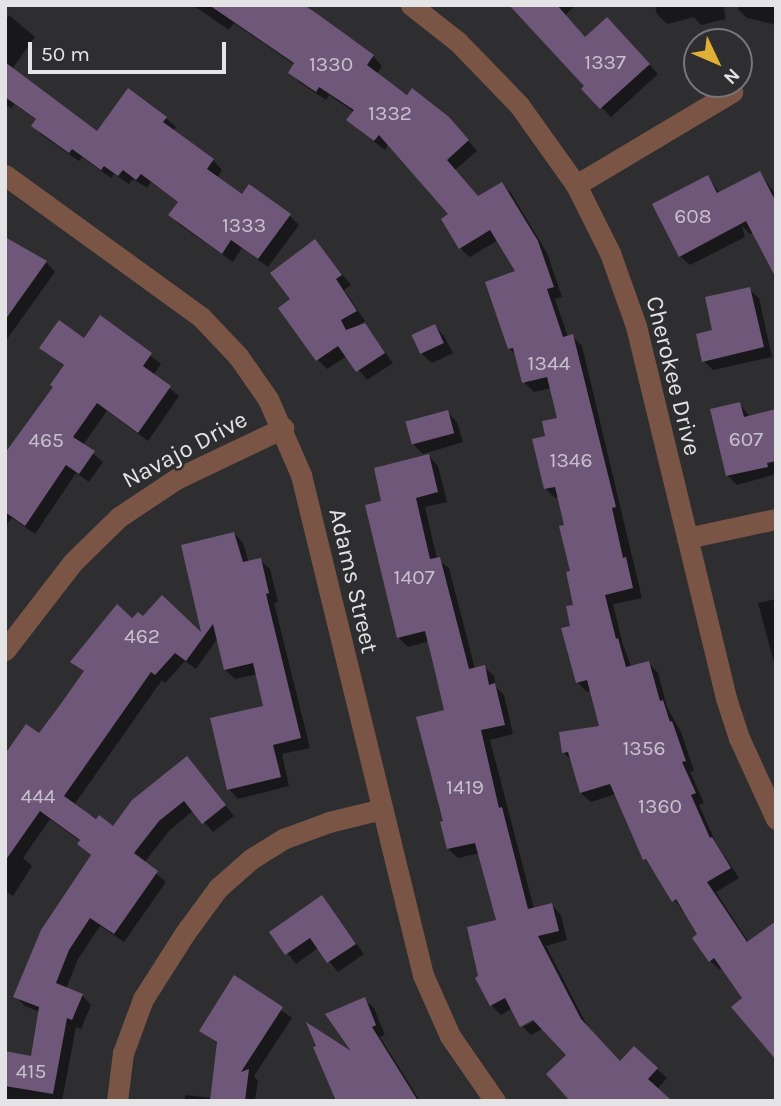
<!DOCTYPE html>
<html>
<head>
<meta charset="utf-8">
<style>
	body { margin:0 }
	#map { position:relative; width:781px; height:1106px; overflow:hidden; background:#2e2e31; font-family:Karla,sans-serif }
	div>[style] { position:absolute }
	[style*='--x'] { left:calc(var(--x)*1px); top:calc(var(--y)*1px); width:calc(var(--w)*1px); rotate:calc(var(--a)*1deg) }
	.shadow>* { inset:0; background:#0007 }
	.building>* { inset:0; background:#6f5779; transform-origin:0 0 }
	.street>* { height:21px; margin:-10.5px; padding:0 10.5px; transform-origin:10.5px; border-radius:10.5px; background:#7a5546 }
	span { translate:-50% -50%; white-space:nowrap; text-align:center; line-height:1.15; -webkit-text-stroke:5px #2e2e31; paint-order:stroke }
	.number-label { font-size:21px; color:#c7c1cb }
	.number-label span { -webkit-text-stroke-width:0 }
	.street-label { font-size:24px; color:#e4e4e6 }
	.frame { position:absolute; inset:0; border:7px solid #e4e4e6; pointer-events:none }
	.north { position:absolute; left:683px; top:28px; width:70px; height:70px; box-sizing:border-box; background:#2e2e31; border:2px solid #777779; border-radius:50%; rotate:134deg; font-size:19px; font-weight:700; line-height:28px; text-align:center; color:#e4e4e6 }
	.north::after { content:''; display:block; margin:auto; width:24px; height:32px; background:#e0b034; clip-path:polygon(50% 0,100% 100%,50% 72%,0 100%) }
	.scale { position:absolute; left:28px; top:42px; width:198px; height:32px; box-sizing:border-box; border:4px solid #e4e4e6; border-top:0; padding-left:9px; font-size:21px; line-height:24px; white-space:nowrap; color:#e4e4e6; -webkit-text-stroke:5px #2e2e31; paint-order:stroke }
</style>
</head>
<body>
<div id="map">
	<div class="shadow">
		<div style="clip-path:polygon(193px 5px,247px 5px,373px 56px,382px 66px,377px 74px,458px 129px,477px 151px,455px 170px,479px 198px,502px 184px,511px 193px,547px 253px,562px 297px,555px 299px,568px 337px,572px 336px,582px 346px,642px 598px,613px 604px,623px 645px,632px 668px,649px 663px,658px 673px,667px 707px,681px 732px,694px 771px,690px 772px,704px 803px,699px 805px,716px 843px,739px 878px,716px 892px,749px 943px,744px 999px,723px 967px,720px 970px,710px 961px,700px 935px,645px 859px,616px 794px,591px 802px,581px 793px,572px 761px,563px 752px,601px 728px,592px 690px,587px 692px,577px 682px,573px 627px,576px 606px,566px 527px,559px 497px,555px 498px,545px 488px,547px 437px,559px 419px,551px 388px,534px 392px,524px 382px,517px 356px,509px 348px,517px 272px,498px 240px,470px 257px,460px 248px,451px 215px,389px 144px,385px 150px,358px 129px,354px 112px,329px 95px,326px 100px,299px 82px,290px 72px,295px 65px,234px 23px,229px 30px)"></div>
		<div style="clip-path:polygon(512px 5px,576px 5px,565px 15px,586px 39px,617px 28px,658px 74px,611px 117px,584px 89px,587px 86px)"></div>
		<div style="clip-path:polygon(655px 5px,723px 5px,726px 19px,701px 25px,694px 17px,667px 24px,657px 14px)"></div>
		<div style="clip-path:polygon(739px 5px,776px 5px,776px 25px,747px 18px,738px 9px)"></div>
		<div style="clip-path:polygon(9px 15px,35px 37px,12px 69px,98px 133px,128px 91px,166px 118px,176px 127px,173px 131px,213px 160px,222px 170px,217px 178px,243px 196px,289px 215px,299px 225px,268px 267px,242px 248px,233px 262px,180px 225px,170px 215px,179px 203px,151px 182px,147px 188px,133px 179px,129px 184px,114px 174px,111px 178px,82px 157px,79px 161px,43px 136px,33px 126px,37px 120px,14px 104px,11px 108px,5px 105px,5px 21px)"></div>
		<div style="clip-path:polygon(760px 173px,776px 195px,776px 267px,754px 232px,750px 234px,742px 226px,745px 237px,690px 265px,680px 256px,708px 177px,720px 193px)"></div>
		<div style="clip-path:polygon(5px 239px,46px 262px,55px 272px,5px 342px)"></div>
		<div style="clip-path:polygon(315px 241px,351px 285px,344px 290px,365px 321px,356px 327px,365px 325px,393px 363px,367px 380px,347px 356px,327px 369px,317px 359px,293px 299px)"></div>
		<div style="clip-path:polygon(749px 289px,759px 298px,772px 357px,713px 370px,704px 361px,715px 331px)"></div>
		<div style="clip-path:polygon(100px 317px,161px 364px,153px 375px,179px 396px,148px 441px,107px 411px,83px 445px,103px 462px,89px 482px,76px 473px,35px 534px,12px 518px,5px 527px,5px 457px,55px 387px,65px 367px,42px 348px,84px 340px)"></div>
		<div style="clip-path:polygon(435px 326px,444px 336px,453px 353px,432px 363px,422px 354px)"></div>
		<div style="clip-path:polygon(740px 404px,750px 417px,776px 411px,776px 474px,737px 485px,727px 475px)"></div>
		<div style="clip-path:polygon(447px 412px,457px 422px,463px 442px,423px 454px,413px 444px)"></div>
		<div style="clip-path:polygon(429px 456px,438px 466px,447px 502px,425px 507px,437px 559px,449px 568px,475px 669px,484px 667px,494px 676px,496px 687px,504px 695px,513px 734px,490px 740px,534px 909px,552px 905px,561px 915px,567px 940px,546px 946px,590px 1031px,621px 1063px,657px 1069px,667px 1078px,657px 1089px,569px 1055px,544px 1028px,531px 1035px,523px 1027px,542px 1017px,522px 1024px,522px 1026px,512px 1008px,501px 1015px,491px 1005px,498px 921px,480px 853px,458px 858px,448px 849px,445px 823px,446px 712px,429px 641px,408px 647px,398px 637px,383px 503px)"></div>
		<div style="clip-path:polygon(234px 533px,243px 543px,249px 563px,260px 560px,270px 569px,278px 602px,274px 603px,310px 748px,282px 754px,289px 786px,238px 799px,229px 789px,266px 707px,258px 674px,235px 679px,225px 670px,218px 638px,196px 669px,185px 661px,165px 683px,162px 680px,74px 805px,113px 828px,196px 768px,234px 816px,213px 832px,194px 810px,169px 831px,144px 863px,166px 882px,124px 942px,100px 926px,78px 959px,66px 989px,82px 995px,91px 1005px,81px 1029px,76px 1027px,62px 1101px,5px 1101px,5px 1053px,32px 1058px,40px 1012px,25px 1006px,15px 996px,92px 857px,79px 844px,81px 842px,50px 819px,23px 858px,32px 866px,13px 896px,5px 891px,5px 808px,39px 736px,85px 673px,73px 661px,133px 620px,143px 619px,162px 598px,204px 637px,183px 546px)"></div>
		<div style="clip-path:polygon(776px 599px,776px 670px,758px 603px)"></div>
		<div style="clip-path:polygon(322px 897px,364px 954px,338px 972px,318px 948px,296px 964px,271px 932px)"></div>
		<div style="clip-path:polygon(235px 977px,292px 1018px,254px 1076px,258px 1081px,255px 1101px,185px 1101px,185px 1095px,212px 1098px,219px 1045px,201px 1030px)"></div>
		<div style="clip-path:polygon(364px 999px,374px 1008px,385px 1035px,380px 1037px,420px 1101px,333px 1101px,357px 1057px)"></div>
	</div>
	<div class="building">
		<div style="clip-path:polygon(209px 5px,304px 5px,316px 13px,374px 55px,367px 65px,407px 95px,412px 88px,449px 117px,469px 140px,447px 160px,478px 196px,502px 182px,538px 241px,554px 287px,547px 289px,563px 337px,573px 334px,616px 507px,612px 508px,623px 558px,626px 557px,633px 588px,605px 595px,616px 639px,618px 638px,626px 667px,649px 661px,660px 701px,663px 700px,670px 722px,672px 721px,686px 761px,682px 762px,696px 793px,691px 795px,710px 838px,712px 837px,731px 868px,707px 882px,747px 942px,776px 921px,776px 1060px,731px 1007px,742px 998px,714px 958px,709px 962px,692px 938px,697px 934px,676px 899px,672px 902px,646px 859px,643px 860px,610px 784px,580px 793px,568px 752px,562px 753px,559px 732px,599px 726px,587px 680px,576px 683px,561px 628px,570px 626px,566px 606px,573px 605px,566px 572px,570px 571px,559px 526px,564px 525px,555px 487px,544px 489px,532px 439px,545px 436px,542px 421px,557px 418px,547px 377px,522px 383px,513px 348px,508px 349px,485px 282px,515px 271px,490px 230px,459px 249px,441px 219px,448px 214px,379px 135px,374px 141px,346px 120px,354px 110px,319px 87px,316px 92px,288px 73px,294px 63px)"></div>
		<div style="clip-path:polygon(509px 5px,557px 5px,585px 37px,607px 17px,650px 64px,600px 109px,581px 89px,584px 86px)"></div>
		<div style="clip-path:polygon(5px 62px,97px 131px,128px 88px,167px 117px,163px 122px,214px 159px,207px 169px,242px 194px,249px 184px,291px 214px,258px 259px,231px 240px,222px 254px,168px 215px,178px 202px,141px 174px,136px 180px,123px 170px,118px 176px,104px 166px,101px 170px,72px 149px,69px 153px,31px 126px,36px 119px,5px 97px)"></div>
		<div style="clip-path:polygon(760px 171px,776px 202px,776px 278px,746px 221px,679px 257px,652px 204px,708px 175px,717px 193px)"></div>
		<div style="clip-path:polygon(5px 237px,47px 261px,5px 320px)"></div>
		<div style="clip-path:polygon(315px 239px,342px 275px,336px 279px,357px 311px,341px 320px,346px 330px,365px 323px,385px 353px,356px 372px,338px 346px,316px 361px,278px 308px,290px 299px,270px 273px)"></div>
		<div style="clip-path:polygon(750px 287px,764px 347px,702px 362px,696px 334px,712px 330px,705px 297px)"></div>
		<div style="clip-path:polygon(100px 315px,152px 353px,143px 366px,171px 386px,138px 433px,97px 403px,73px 437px,95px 451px,79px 474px,66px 465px,25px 526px,5px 512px,5px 453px,53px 387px,50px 385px,64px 365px,39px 348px,59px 320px,84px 338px)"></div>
		<div style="left:435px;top:324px;width:21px;height:26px;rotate:65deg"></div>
		<div style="clip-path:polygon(740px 402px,744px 417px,776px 409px,776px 461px,767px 463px,768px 467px,726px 476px,710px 409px)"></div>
		<div style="left:448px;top:410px;width:24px;height:44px;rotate:75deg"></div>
		<div style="clip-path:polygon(429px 454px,438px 492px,416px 498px,430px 559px,440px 557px,469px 669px,485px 665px,489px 685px,495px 683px,505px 725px,481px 730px,499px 808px,502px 807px,528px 909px,552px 903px,559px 931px,538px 936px,581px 1019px,620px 1061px,634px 1046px,658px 1068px,648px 1079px,672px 1101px,570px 1101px,546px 1074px,566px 1055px,533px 1020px,520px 1027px,505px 998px,490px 1006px,475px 978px,478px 976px,467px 927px,496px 920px,475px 843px,447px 849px,440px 822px,443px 821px,416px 717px,444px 710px,433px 663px,425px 631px,397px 638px,365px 505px,381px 501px,374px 468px)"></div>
		<div style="clip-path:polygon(234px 532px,243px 562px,261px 558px,269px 593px,266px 594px,301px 738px,273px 745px,281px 777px,227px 790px,210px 718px,263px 706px,253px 663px,224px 670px,213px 624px,186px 661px,175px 653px,155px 675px,151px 672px,64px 796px,96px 819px,99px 815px,113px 826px,132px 800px,187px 756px,226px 805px,202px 824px,184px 801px,159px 821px,134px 853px,158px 871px,114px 934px,90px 918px,69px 950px,56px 983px,83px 994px,72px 1020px,67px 1018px,53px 1094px,5px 1086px,5px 1051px,31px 1056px,39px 1007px,13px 997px,41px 930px,91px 855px,77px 844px,80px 840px,40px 811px,5px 861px,5px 754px,26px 724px,39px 733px,60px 705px,84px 671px,70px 662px,117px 604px,132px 618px,138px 612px,143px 616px,162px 595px,201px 632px,181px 545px)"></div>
		<div style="clip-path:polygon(322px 895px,356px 944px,327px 963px,310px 938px,285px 955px,269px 932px)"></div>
		<div style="clip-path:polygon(234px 975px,283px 1007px,241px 1072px,249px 1069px,245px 1101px,210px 1101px,217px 1042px,199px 1031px)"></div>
		<div style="clip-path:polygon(365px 997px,376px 1025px,372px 1027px,418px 1101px,336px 1101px,313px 1047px,316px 1046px,306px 1022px,351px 1051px,325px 1014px)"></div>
	</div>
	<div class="street">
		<div style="--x:411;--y:5;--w:60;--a:38.2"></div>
		<div style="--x:458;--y:42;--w:88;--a:45.9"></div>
		<div style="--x:519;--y:105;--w:98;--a:54.5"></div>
		<div style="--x:576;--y:185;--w:76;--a:63.4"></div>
		<div style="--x:610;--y:253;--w:77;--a:70.4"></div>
		<div style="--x:636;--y:326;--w:383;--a:76.4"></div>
		<div style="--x:726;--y:698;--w:42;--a:72"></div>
		<div style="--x:739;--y:738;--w:89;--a:65.4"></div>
		<div style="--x:5;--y:175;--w:242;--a:35.9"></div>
		<div style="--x:201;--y:317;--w:54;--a:46.5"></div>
		<div style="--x:238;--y:356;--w:52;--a:55.1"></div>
		<div style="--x:268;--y:399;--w:83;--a:66.5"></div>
		<div style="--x:301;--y:475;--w:515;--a:76.29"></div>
		<div style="--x:423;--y:975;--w:67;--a:66.1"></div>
		<div style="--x:450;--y:1036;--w:79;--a:55.3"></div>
		<div style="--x:576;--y:185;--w:182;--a:-30.8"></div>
		<div style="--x:687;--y:538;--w:91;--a:-12.1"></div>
		<div style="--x:5;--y:650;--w:111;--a:-52.3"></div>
		<div style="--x:73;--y:562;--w:64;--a:-44.4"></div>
		<div style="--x:119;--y:517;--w:69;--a:-33.7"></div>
		<div style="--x:176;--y:479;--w:119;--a:-25.5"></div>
		<div style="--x:117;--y:1101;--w:48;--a:-82.9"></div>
		<div style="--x:123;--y:1053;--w:58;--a:-69.7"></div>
		<div style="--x:143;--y:999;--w:78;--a:-57.5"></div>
		<div style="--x:185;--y:933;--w:56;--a:-53.7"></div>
		<div style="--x:218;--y:888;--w:44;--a:-41.3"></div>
		<div style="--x:251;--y:859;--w:38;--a:-32"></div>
		<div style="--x:283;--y:839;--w:49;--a:-20.3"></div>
		<div style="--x:329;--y:822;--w:55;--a:-13.8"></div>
	</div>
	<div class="number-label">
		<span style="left:605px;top:62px">1337</span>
		<span style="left:331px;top:64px">1330</span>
		<span style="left:390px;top:113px">1332</span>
		<span style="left:693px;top:216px">608</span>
		<span style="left:244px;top:225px">1333</span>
		<span style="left:549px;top:363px">1344</span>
		<span style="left:746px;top:439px">607</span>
		<span style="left:46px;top:440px">465</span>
		<span style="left:571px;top:460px">1346</span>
		<span style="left:414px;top:577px">1407</span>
		<span style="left:142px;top:636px">462</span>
		<span style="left:644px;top:748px">1356</span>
		<span style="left:465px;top:787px">1419</span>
		<span style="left:38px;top:796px">444</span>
		<span style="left:660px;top:806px">1360</span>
		<span style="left:31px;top:1071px">415</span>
	</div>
	<div class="street-label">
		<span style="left:673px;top:376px;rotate:76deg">Cherokee Drive</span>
		<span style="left:185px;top:450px;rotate:-28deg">Navajo Drive</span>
		<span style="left:353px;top:581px;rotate:77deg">Adams Street</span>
	</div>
	<div class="frame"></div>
	<div class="north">N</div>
	<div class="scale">50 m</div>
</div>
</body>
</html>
